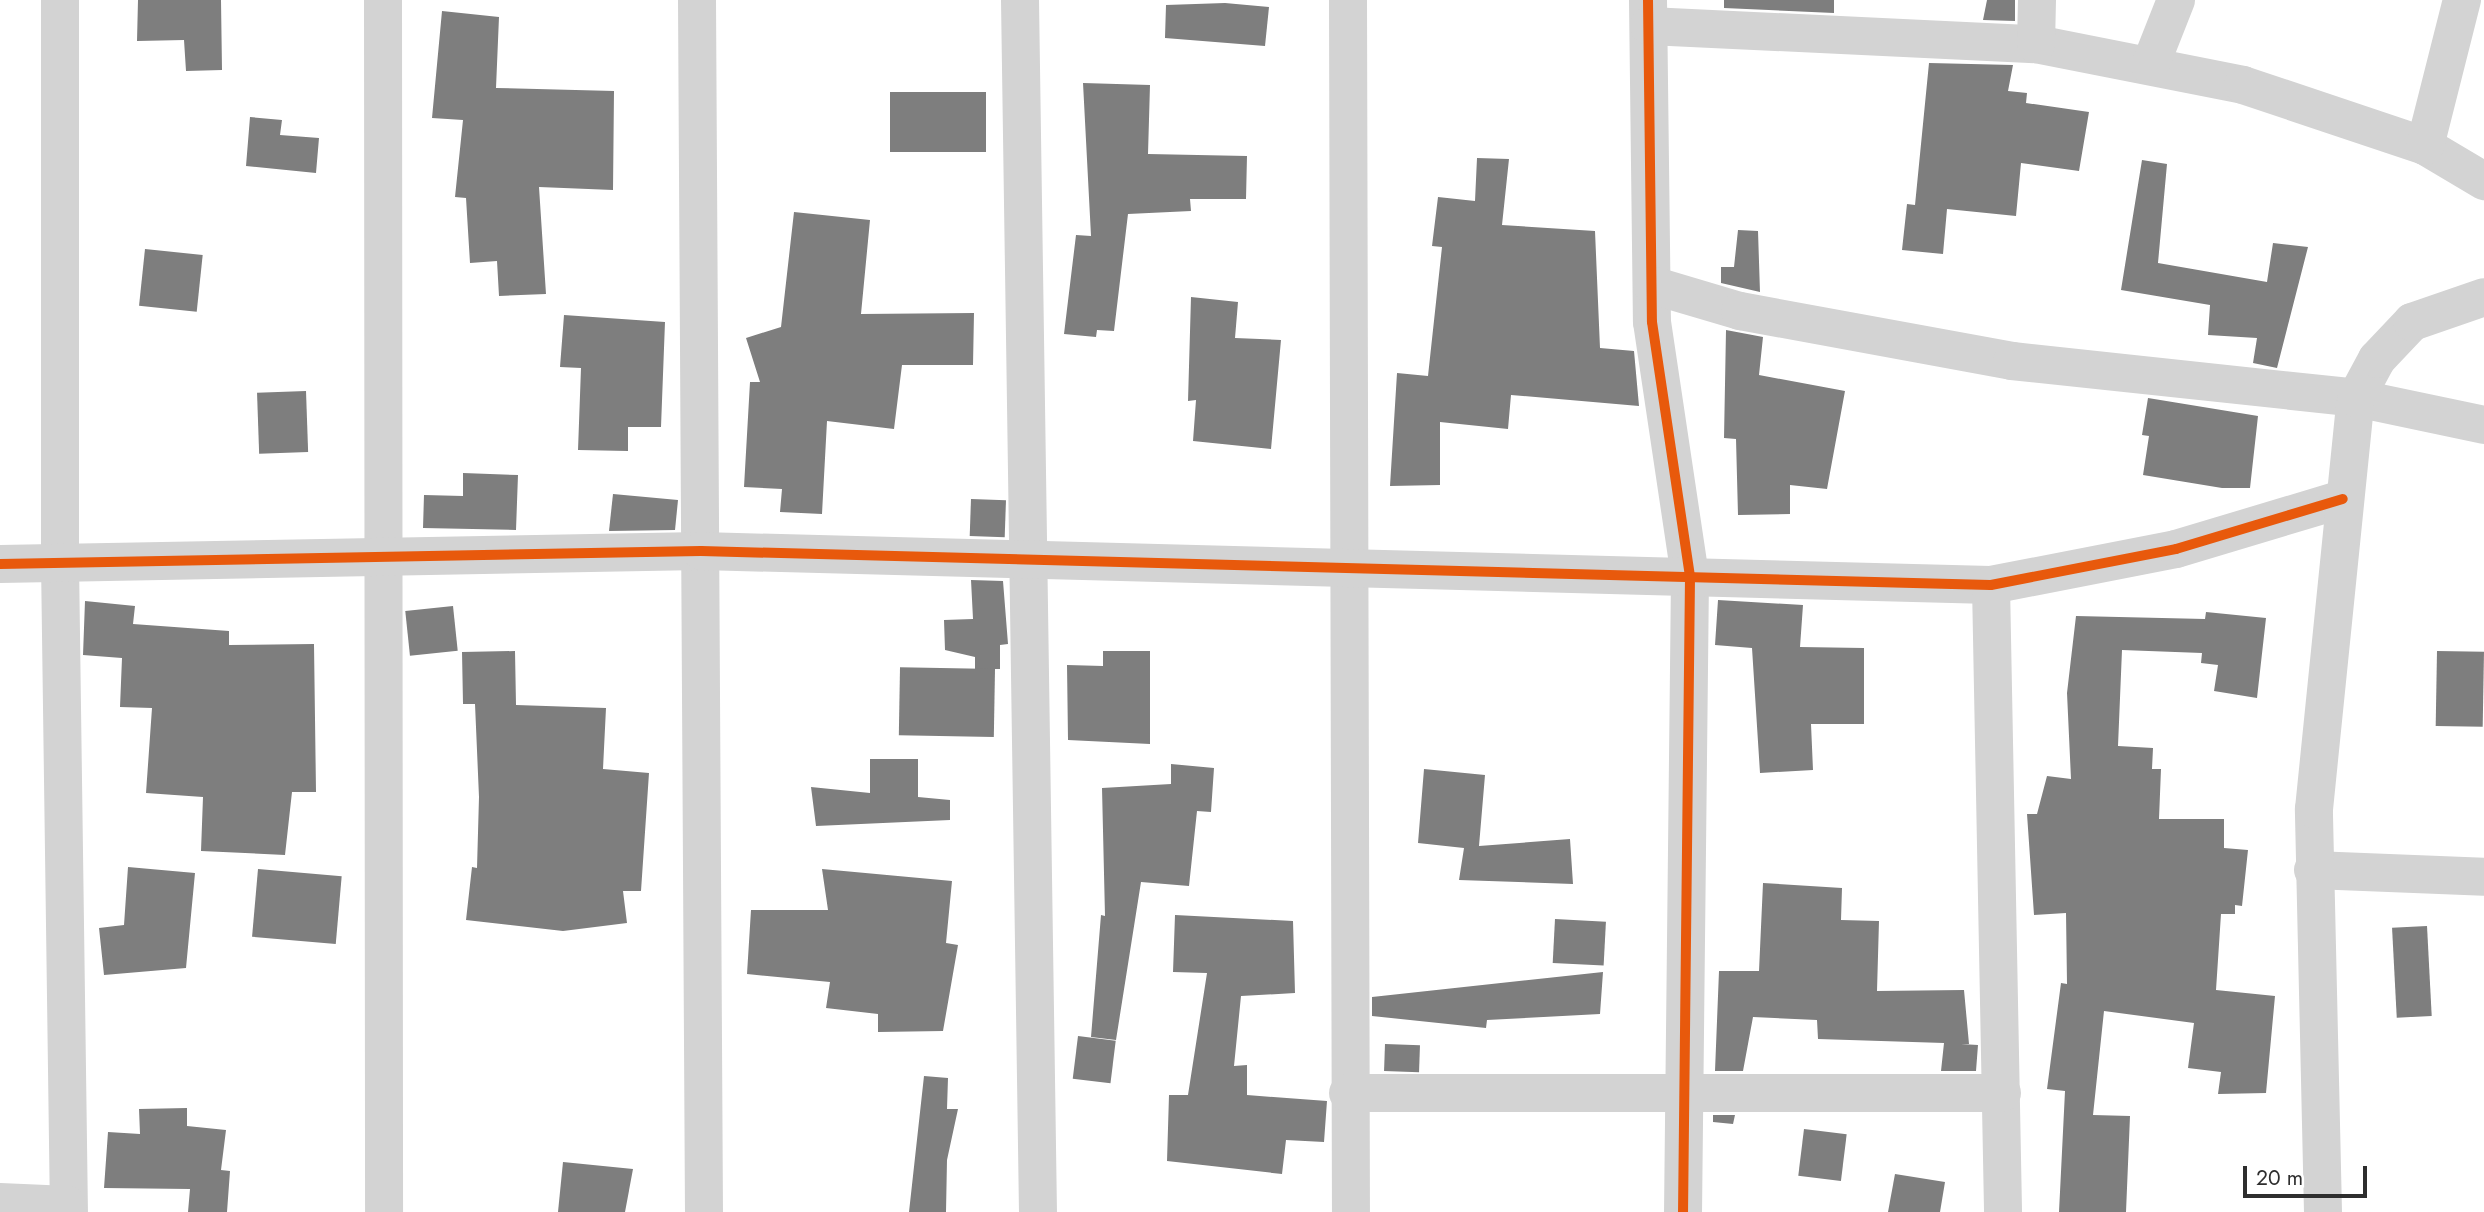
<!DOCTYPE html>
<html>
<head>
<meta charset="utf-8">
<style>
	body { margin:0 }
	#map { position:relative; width:2484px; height:1212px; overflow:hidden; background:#fff; font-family:Jost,sans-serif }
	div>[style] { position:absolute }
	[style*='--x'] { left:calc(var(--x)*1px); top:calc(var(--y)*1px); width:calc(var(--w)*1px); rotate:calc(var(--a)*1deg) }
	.building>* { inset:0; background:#7e7e7e; transform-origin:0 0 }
	.minor>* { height:38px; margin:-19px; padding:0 19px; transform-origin:19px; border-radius:19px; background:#d3d3d3 }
	.cycleway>* { height:10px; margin:-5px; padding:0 5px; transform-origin:5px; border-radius:5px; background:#e8590c }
	span { translate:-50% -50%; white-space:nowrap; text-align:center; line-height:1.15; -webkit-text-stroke:7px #fff; paint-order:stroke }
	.scale { position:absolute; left:2243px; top:1166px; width:124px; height:32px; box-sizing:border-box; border:4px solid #2e2e2e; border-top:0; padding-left:9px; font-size:21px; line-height:24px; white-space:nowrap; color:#2e2e2e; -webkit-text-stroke:5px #fff; paint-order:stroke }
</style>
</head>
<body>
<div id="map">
	<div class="building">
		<div style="clip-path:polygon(138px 0,221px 0,222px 70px,186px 71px,184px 40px,137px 41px)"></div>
		<div style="clip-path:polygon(1724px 0,1834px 0,1834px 13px,1724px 8px)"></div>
		<div style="clip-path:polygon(1987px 0,2015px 0,2015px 21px,1983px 20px)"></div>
		<div style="clip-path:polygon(1225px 3px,1269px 7px,1265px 46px,1165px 38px,1166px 5px)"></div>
		<div style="clip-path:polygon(442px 11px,499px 17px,496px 88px,614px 91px,613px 190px,539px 187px,546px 294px,499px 296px,497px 261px,470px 263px,466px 198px,455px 197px,463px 120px,432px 118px)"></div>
		<div style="clip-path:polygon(1929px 63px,2013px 65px,2008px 91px,2027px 93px,2026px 103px,2089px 112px,2079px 171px,2021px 163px,2016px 216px,1947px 209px,1943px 254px,1902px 250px,1907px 204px,1915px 205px)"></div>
		<div style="clip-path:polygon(1083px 83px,1150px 85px,1148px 154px,1247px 156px,1246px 199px,1190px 199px,1191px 211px,1128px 214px,1114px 331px,1097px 330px,1096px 337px,1064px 334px,1076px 235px,1091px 236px)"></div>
		<div style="left:986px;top:92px;width:60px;height:96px;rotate:90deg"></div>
		<div style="clip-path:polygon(250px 117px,282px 120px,280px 135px,319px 138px,316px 173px,246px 166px)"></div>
		<div style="clip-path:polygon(1477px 158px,1509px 159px,1502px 225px,1595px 231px,1600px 348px,1634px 351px,1639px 406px,1511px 395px,1508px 429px,1440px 422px,1440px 485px,1390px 486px,1397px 373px,1428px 376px,1442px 247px,1432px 246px,1438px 197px,1475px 201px)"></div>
		<div style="clip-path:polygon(2142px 160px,2167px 164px,2158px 263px,2267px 282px,2273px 243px,2308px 247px,2277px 368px,2253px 363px,2257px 338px,2208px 335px,2210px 305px,2121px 290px)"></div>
		<div style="clip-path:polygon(794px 212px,870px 220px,861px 314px,974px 313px,973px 365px,902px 365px,894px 429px,827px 421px,822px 514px,780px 512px,782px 489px,744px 487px,750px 382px,760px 382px,746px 338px,781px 327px)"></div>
		<div style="clip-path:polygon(1738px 230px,1758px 231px,1760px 292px,1721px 283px,1721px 267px,1734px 267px)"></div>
		<div style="left:145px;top:249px;width:58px;height:57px;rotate:6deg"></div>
		<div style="clip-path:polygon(1191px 297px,1238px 302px,1235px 338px,1281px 340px,1271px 449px,1193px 441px,1196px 400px,1188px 401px)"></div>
		<div style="clip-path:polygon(564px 315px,665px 322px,661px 427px,628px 427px,628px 451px,578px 450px,581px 368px,560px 367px)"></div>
		<div style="clip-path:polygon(1726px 330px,1763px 337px,1759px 375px,1845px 391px,1827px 489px,1790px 485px,1790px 514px,1738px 515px,1736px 439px,1724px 438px)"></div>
		<div style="left:306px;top:391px;width:61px;height:49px;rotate:88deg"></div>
		<div style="clip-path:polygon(2148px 398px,2258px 416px,2250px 488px,2222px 488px,2143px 475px,2149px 436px,2142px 435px)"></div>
		<div style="clip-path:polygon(463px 473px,518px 475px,516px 530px,423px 528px,424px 495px,463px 496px)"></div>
		<div style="clip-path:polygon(613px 494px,678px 500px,675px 530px,609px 531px)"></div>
		<div style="left:971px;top:499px;width:35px;height:37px;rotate:2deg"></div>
		<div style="clip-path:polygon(971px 580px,1003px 581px,1008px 644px,1000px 645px,1000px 669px,975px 669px,975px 657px,945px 650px,944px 620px,973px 619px)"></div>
		<div style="clip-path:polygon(1718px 600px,1803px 605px,1800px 647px,1864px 648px,1864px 724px,1811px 724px,1813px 770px,1760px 773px,1752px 648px,1715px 645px)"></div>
		<div style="clip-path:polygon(85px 601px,135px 606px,133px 624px,229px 631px,229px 645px,314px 644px,316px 792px,292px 792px,285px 855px,201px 851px,203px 797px,146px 793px,152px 708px,120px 707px,122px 658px,83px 655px)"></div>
		<div style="left:453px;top:606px;width:45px;height:48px;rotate:84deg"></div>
		<div style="clip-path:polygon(2206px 612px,2266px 618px,2257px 698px,2214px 691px,2218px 665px,2201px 663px,2202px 653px,2122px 650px,2118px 746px,2153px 748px,2152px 769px,2161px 769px,2159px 819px,2224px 819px,2224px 848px,2248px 850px,2242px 906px,2235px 905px,2235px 914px,2221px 914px,2216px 990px,2275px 996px,2266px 1093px,2218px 1094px,2221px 1072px,2188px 1068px,2194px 1023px,2104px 1011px,2093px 1115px,2130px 1116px,2126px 1212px,2059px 1212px,2065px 1091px,2047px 1089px,2061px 983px,2067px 984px,2066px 913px,2034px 915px,2027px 814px,2037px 814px,2047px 776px,2071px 779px,2067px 693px,2076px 616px,2205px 619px)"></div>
		<div style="clip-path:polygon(515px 651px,516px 705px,606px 708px,603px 769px,649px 773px,641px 891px,623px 891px,627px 923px,563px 931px,466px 920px,472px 867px,477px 868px,479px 797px,475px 704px,463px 704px,462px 652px)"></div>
		<div style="clip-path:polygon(1103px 651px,1150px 651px,1150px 744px,1068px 740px,1067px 665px,1103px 666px)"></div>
		<div style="left:2437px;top:651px;width:47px;height:75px;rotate:1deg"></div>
		<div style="left:995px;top:669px;width:68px;height:95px;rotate:91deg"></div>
		<div style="clip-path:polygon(870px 759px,918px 759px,918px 797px,950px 800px,950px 820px,816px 826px,811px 787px,870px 793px)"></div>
		<div style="clip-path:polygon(1171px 764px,1214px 768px,1211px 812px,1197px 811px,1189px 886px,1141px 882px,1116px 1040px,1091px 1037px,1101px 915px,1105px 916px,1102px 788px,1171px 784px)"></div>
		<div style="clip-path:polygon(1424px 769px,1485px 775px,1479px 846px,1570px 839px,1573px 884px,1459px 880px,1464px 848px,1418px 843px)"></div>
		<div style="clip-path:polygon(128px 867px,195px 873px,186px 968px,104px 975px,99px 928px,124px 925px)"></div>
		<div style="left:258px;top:869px;width:84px;height:68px;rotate:5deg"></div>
		<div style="clip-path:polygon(822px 869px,952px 881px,946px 943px,958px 945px,943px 1031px,878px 1032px,878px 1014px,826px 1008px,830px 982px,747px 974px,751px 910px,828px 910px)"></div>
		<div style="clip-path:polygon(1763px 883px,1842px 888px,1841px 920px,1879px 921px,1877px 991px,1964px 990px,1969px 1044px,1961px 1044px,1978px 1045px,1976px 1071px,1941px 1071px,1944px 1043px,1818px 1039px,1817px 1020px,1753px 1017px,1743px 1071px,1715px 1071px,1719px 971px,1759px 971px)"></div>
		<div style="clip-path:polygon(1175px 915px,1293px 921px,1295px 993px,1241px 996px,1234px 1066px,1247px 1065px,1247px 1095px,1327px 1101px,1324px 1142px,1286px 1140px,1282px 1174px,1167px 1161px,1169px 1095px,1188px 1095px,1207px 973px,1173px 972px)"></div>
		<div style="left:1555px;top:919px;width:51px;height:44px;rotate:3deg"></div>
		<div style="left:2427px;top:926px;width:90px;height:35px;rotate:87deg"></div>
		<div style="clip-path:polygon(1603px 972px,1600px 1014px,1487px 1020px,1486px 1028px,1372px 1016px,1372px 997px)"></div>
		<div style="left:1078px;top:1036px;width:38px;height:43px;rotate:7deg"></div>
		<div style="left:1385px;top:1044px;width:35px;height:27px;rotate:2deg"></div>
		<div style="clip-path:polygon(924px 1076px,948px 1078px,947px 1109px,958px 1109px,947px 1160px,946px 1212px,909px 1212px)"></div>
		<div style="clip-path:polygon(187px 1108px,187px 1126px,226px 1130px,221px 1170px,230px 1171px,227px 1212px,188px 1212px,190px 1189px,104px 1188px,108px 1132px,140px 1134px,139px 1109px)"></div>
		<div style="clip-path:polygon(1713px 1115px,1735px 1115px,1733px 1124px,1713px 1122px)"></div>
		<div style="left:1804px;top:1129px;width:43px;height:47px;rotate:7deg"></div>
		<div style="clip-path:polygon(563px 1162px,633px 1169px,625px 1212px,558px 1212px)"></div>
		<div style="clip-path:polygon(1895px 1174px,1945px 1182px,1940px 1212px,1888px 1212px)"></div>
	</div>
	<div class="minor">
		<div style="--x:60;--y:0;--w:562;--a:90"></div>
		<div style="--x:60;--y:562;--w:650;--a:89.21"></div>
		<div style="--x:383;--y:0;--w:1212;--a:89.95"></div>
		<div style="--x:697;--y:0;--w:1212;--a:89.67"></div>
		<div style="--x:1020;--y:0;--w:1212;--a:89.15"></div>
		<div style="--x:1348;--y:0;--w:1212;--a:89.86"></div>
		<div style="--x:1648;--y:0;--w:322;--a:89.3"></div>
		<div style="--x:1652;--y:322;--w:258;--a:81.5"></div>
		<div style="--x:1690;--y:577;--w:635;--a:90.63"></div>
		<div style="--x:1649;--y:26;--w:387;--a:2.7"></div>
		<div style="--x:2036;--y:44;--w:211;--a:11.2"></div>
		<div style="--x:2243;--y:85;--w:192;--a:18.5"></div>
		<div style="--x:2425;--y:146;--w:69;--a:30.7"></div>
		<div style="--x:2036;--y:44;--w:44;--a:-88.7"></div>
		<div style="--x:2150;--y:66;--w:71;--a:-68.5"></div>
		<div style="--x:2425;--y:146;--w:151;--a:-75.8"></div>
		<div style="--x:1652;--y:285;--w:92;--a:16.5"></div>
		<div style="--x:1740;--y:311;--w:277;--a:10.4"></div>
		<div style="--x:2012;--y:361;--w:346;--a:6.1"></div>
		<div style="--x:2356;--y:398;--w:131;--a:11.9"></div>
		<div style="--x:0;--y:564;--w:701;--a:-1.06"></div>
		<div style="--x:701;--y:551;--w:1290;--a:1.51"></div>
		<div style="--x:1991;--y:585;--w:188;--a:-11"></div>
		<div style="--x:2176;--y:549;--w:174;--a:-16.7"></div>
		<div style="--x:1991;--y:585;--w:627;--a:88.9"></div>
		<div style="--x:2313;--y:870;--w:171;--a:2.3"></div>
		<div style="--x:1348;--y:1093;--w:654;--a:0"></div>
		<div style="--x:0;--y:1202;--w:68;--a:2.5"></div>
		<div style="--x:2323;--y:1212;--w:403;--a:-91.3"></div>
		<div style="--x:2314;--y:809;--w:413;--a:-84.2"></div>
		<div style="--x:2356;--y:398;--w:44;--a:-61.7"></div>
		<div style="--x:2377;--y:359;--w:51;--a:-46.6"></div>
		<div style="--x:2412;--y:322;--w:76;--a:-19.1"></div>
	</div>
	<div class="cycleway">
		<div style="--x:1648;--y:0;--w:322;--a:89.3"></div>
		<div style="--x:1652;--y:322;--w:258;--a:81.5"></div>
		<div style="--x:1690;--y:577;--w:635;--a:90.63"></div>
		<div style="--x:0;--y:564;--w:701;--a:-1.06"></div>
		<div style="--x:701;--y:551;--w:1290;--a:1.51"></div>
		<div style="--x:1991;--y:585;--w:188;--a:-11"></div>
		<div style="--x:2176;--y:549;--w:174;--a:-16.7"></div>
	</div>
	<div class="scale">20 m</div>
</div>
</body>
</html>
